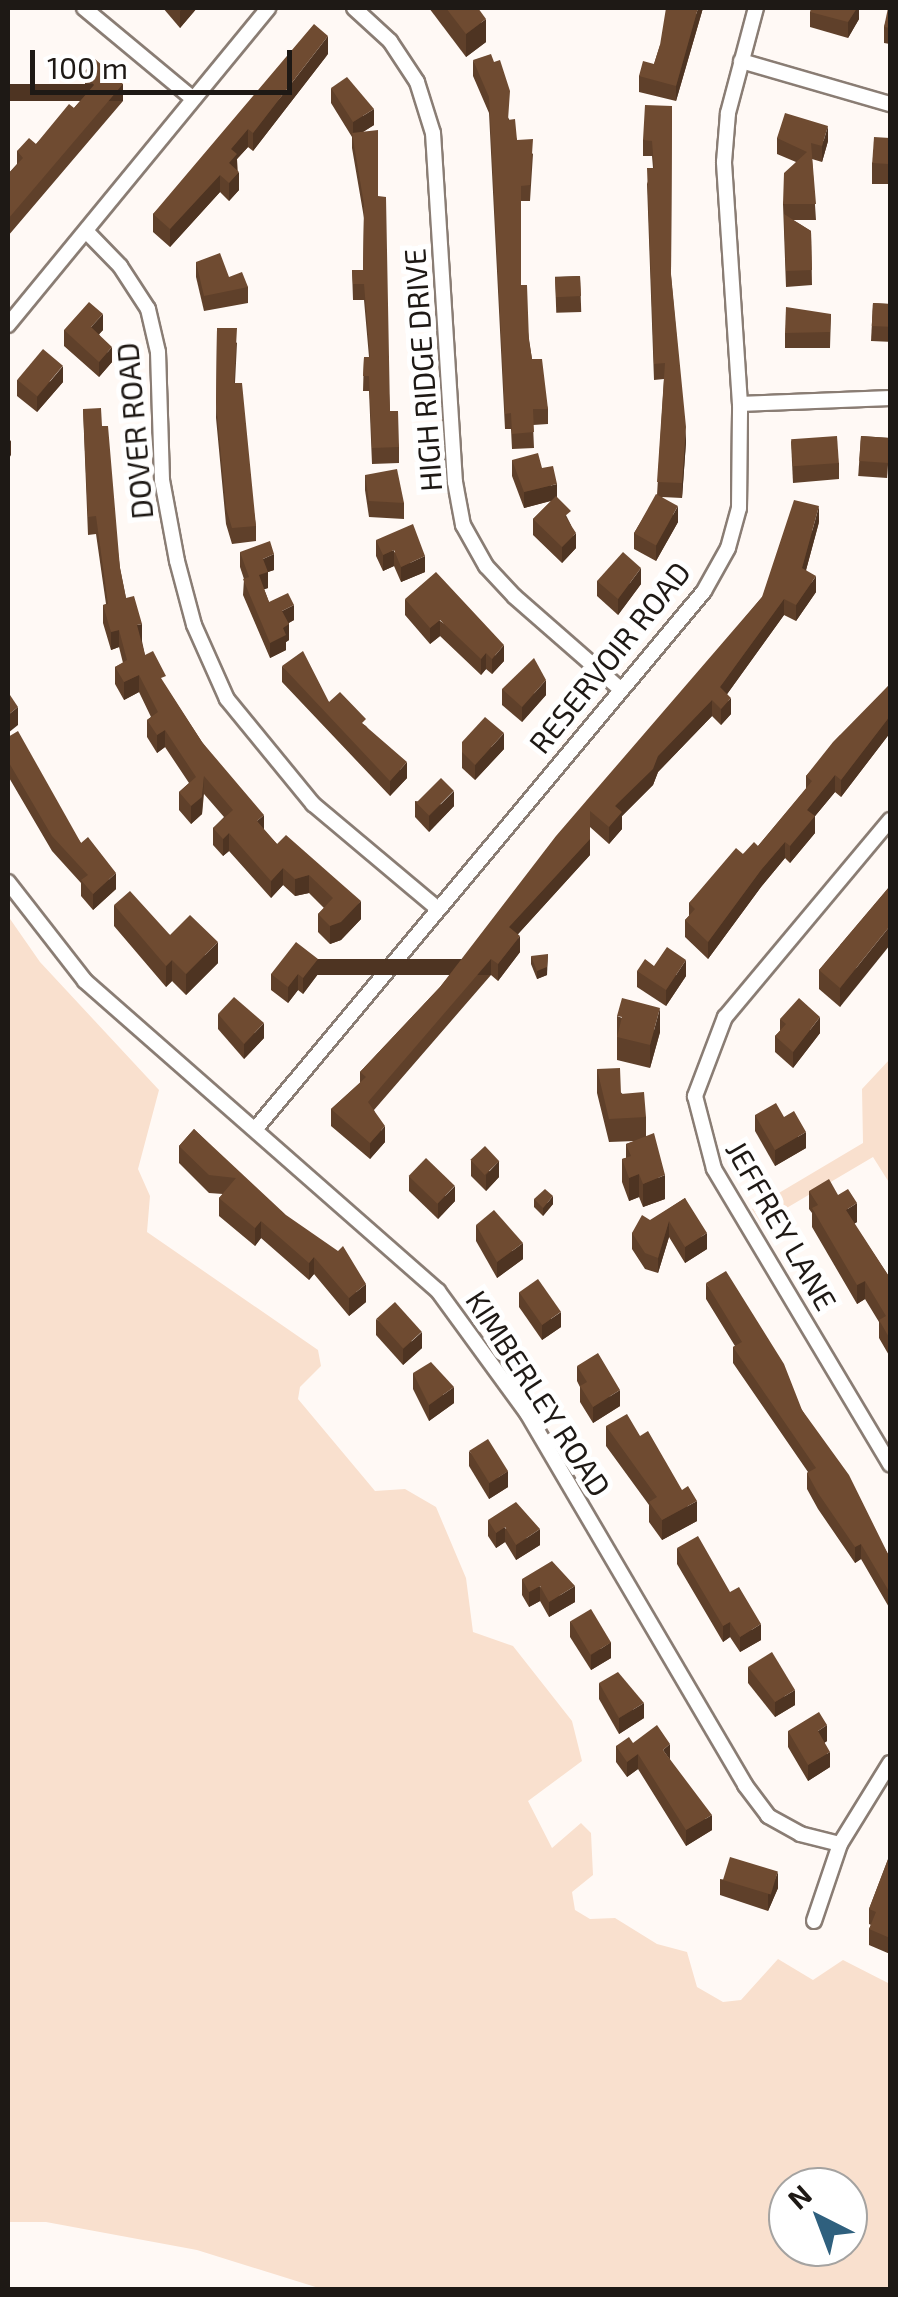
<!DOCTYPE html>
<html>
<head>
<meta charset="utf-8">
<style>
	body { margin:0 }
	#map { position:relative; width:898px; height:2297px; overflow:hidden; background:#fff9f5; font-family:"Exo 2",sans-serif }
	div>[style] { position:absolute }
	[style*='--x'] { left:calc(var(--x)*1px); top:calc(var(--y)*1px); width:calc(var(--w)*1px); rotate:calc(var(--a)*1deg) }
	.green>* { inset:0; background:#f9e0ce }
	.roads { filter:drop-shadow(2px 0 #8a7d74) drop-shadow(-2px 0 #8a7d74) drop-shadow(0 2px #8a7d74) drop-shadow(0 -2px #8a7d74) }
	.street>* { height:14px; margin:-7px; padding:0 7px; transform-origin:7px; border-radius:7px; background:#fff }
	.wall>* { inset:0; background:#5f402a; transform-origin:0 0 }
	.shaded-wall>* { inset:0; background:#4e3422; transform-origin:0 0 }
	.building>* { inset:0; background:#6f4b31; transform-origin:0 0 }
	span { translate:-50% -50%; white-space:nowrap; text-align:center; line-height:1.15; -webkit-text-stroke:10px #fff; paint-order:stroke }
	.street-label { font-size:30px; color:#1e1915 }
	.frame { position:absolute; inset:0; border:10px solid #1e1915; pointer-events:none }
	.north { position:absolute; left:768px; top:2167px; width:100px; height:100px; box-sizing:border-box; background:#fff; border:2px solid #a5a3a1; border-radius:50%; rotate:318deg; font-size:28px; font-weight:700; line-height:40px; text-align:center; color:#1e1915 }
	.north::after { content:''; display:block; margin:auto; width:35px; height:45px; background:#2f607e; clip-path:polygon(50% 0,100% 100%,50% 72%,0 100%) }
	.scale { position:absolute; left:30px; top:50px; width:262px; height:45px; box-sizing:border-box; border:5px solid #1e1915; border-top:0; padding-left:12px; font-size:30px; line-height:35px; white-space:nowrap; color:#1e1915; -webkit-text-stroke:8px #fff; paint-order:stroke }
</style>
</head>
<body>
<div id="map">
	<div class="green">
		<div style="clip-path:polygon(evenodd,8px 916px,40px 962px,159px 1090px,138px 1169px,150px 1196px,147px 1232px,318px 1350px,321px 1366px,300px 1387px,298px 1399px,375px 1491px,405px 1489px,436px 1507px,466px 1578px,473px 1632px,513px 1646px,572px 1721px,582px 1761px,528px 1801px,552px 1848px,581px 1823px,591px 1833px,593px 1875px,572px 1892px,575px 1910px,590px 1919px,615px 1918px,657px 1944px,687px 1952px,697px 1987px,723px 2002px,741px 2000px,778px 1959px,813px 1980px,843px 1960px,890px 1984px,890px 2289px,322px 2289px,197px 2250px,46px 2222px,8px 2222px,8px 916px,788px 2187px,848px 2187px,848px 2247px,788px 2247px,788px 2187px)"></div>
		<div style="clip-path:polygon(890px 1059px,890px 1184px,873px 1157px,761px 1223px,752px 1209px,863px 1143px,862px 1089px)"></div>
	</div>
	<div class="roads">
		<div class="street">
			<div style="--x:84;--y:8;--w:141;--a:39.8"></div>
			<div style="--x:354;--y:8;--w:49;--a:42.5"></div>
			<div style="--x:390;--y:41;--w:49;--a:56.6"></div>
			<div style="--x:417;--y:82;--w:53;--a:72.6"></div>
			<div style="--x:433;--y:133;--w:350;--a:86.4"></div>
			<div style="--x:455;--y:482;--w:44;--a:79.5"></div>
			<div style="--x:463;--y:525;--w:47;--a:60.7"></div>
			<div style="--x:486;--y:566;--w:42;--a:46.9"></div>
			<div style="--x:515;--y:597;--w:140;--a:41.2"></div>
			<div style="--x:741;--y:61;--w:155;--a:16.1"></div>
			<div style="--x:86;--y:231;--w:49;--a:45.8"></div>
			<div style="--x:120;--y:266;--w:51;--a:56.9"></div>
			<div style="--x:148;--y:309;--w:44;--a:76.9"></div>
			<div style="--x:158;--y:352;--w:128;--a:88.2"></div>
			<div style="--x:162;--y:480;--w:82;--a:79.5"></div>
			<div style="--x:177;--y:561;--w:66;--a:75.1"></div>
			<div style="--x:194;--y:625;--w:81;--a:66"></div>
			<div style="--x:227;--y:699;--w:136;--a:50.7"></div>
			<div style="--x:313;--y:804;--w:163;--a:40"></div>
			<div style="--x:8;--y:325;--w:410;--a:-50.6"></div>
			<div style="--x:740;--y:404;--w:150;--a:-2.3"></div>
			<div style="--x:890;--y:820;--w:257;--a:129.9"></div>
			<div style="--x:725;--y:1017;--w:85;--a:110.8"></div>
			<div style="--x:695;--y:1096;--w:75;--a:75.4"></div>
			<div style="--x:714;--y:1169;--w:344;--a:59.2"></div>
			<div style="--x:8;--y:882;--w:125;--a:52.1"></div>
			<div style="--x:85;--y:981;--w:470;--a:41.3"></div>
			<div style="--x:438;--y:1291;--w:151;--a:53.9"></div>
			<div style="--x:527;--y:1413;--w:431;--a:59.6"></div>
			<div style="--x:745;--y:1785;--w:39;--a:53"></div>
			<div style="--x:768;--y:1816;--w:37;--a:29"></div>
			<div style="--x:800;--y:1834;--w:41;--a:14"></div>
			<div style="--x:257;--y:1127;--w:698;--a:-50.17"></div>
			<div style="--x:704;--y:591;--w:49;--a:-60.8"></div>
			<div style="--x:728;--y:548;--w:41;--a:-74.6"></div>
			<div style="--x:739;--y:508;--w:104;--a:-89.4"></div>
			<div style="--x:740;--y:404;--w:243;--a:-93.8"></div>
			<div style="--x:724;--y:162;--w:49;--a:-85.3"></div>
			<div style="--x:728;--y:113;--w:109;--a:-75.1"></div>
			<div style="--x:814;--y:1921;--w:81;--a:-71.3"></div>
			<div style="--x:840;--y:1844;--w:95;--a:-58.3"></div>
		</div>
	</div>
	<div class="wall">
		<div style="clip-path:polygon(163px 8px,197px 8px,180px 28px)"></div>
		<div style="clip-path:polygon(429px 8px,478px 8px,486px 42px,466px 57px)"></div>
		<div style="clip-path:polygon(703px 8px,676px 101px,639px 92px,639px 76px,654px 64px,660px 45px)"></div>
		<div style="clip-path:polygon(859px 8px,859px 19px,848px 38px,810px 27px,810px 12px)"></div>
		<div style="clip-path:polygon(890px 8px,890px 44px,884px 43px,884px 27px)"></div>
		<div style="clip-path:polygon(328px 54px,253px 151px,248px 147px,237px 159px,239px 190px,229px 201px,220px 192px,170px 247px,153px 232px,153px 214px)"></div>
		<div style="clip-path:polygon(473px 60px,509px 119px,517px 140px,533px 154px,530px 201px,521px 201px,521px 285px,532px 359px,548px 409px,548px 424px,533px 425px,534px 448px,512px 449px,511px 429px,505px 429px,489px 113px,473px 76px)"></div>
		<div style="clip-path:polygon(85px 71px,123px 101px,8px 236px,8px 174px,17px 164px,17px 151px,36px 144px,74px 108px,88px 92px,85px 88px)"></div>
		<div style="clip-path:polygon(331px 88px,374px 125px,363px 132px,378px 196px,390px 411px,399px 447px,399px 463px,372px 464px,369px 391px,363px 391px,364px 357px,369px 357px,364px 300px,353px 300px,352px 270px,363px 270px,364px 218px,352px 148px,352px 137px,331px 103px)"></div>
		<div style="clip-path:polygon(672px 106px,671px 276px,686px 442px,682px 498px,662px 497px,678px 522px,656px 561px,634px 549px,634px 533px,657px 495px,664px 379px,654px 380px,647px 184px,653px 168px,652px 156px,643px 156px,643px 140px)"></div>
		<div style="clip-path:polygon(777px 138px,828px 141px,822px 162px,812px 159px,816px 220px,793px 220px,811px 231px,812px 285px,786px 287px,783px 204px,796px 162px,777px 154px)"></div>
		<div style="clip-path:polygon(890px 138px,890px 184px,872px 184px,872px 163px)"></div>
		<div style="clip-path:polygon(196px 262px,248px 287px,248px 303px,204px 311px,196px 277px)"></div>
		<div style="left:580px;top:276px;width:36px;height:25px;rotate:88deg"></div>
		<div style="left:873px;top:303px;width:17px;height:38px;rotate:3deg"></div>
		<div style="clip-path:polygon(831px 314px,830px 348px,785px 348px,785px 333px)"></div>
		<div style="clip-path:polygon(217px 328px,237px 343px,235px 383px,256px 526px,256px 541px,232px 544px,226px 524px,216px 418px)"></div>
		<div style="clip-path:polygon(64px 330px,103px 330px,99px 334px,112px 362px,99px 377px,64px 346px)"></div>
		<div style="clip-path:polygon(17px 380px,63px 382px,37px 412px,17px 396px)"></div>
		<div style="clip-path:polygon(83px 409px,102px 426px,120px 568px,126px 598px,142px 641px,145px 655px,202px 742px,264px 830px,277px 844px,361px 919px,341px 940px,330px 944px,318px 932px,318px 914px,324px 908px,309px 893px,295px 896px,283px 885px,271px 898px,229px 851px,223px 856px,213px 845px,213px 828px,224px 817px,204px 794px,202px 814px,191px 824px,179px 810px,179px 792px,189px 783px,165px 747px,157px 753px,147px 737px,147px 720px,151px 717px,139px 692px,124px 700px,115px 684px,115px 667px,123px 663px,119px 647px,111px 650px,103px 623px,103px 605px,106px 604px,96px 534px,88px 535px)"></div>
		<div style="left:861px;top:436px;width:29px;height:40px;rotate:4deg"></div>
		<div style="clip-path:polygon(791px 441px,839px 463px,839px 479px,793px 483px)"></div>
		<div style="clip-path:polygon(512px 460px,542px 468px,571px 525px,576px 548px,562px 563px,533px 535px,533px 519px,551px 501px,524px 508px,512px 476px)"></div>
		<div style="clip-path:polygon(365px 475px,404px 503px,404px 519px,369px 517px,365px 490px)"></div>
		<div style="clip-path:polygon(819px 522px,806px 570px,816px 592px,796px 621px,784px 615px,727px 694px,731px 714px,721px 725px,712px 716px,658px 772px,653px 785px,622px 816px,622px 829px,609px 844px,590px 827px,590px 855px,518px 934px,520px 952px,498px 981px,491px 975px,374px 1110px,385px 1142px,370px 1159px,331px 1126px,331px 1109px,360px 1083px,360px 1072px,440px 987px,762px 597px)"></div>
		<div style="clip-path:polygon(376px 540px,425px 572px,401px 582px,394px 566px,383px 571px,376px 556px)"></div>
		<div style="clip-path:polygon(240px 552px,274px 570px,268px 572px,268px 588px,264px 589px,269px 602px,294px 620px,289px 623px,289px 640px,286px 642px,286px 650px,270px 658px,243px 595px,244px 579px,240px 567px)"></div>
		<div style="clip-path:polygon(597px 581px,641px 584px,618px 615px,597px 596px)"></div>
		<div style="clip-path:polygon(405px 599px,504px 661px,492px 674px,486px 669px,481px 675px,440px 636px,430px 644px,405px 615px)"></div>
		<div style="clip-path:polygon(282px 666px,329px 702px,366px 726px,407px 778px,390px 796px,282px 682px)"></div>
		<div style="clip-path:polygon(890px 684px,890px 733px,841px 797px,835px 792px,815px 816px,815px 833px,790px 863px,785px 858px,761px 887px,708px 959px,685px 937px,685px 920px,689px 916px,689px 903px,743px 854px,758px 846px,806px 789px,806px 776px)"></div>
		<div style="clip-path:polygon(502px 689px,546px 695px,522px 722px,502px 705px)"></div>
		<div style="clip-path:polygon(8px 737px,81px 843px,116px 889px,93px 910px,81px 896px,81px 883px,52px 851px,8px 776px)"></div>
		<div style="clip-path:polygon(462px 742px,504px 749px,475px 780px,462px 768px)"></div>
		<div style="clip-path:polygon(415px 801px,454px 806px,429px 832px,415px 817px)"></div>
		<div style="clip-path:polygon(890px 886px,840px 1007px,819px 989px,819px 970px)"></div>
		<div style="clip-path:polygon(114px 905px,170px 935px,218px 963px,186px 995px,172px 981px,166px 987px,114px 926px)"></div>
		<div style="clip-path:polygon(531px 956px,547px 975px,537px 979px,531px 964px)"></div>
		<div style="clip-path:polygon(637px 971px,686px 976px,666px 1006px,637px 987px)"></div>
		<div style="clip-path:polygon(271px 974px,318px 974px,303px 994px,298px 990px,288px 1003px,271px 990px)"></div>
		<div style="clip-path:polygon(218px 1014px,264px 1038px,244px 1059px,218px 1029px)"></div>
		<div style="clip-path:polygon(617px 1016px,660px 1032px,650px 1068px,617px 1060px)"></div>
		<div style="clip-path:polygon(780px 1019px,820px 1033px,793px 1068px,775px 1052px,775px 1036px,780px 1031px)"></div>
		<div style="clip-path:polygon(597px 1069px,646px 1117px,646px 1136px,665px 1199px,643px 1207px,639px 1197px,629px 1201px,622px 1182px,622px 1159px,626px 1158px,626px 1144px,635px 1141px,609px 1142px,597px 1093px)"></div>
		<div style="clip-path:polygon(755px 1115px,784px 1117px,806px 1148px,775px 1166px,755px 1131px)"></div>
		<div style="clip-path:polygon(194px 1129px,366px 1302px,349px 1316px,314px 1274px,309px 1280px,261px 1238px,255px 1246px,219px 1216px,219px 1198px,223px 1194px,209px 1193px,179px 1163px,179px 1146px)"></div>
		<div style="clip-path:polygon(471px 1160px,499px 1177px,486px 1191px,471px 1176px)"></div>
		<div style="clip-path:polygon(409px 1176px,455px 1201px,438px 1219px,409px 1191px)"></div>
		<div style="clip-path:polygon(809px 1191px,838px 1195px,857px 1222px,854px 1224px,890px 1278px,890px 1357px,879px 1338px,879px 1322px,865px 1299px,857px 1304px,812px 1227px,812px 1213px,809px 1209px)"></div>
		<div style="clip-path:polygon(685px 1198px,707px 1249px,685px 1263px,669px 1237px,658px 1273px,645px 1269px,632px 1249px,632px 1233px)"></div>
		<div style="clip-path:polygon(534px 1199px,553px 1204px,543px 1216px,534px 1207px)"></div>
		<div style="clip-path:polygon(476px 1225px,523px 1259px,497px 1278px,476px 1241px)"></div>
		<div style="clip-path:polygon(706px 1283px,802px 1410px,888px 1554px,890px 1553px,890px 1609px,861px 1559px,855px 1563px,818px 1509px,807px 1489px,807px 1473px,808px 1472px,733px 1363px,733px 1347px,735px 1346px,706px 1299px)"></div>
		<div style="clip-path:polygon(519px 1292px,561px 1327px,542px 1340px,519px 1307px)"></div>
		<div style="clip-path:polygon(376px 1319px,422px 1348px,403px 1365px,376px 1335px)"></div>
		<div style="clip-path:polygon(577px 1366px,620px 1406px,593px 1423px,580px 1402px,580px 1387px,577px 1381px)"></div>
		<div style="clip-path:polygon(413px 1373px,454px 1403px,429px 1421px,413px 1389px)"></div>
		<div style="clip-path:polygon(606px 1426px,640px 1436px,697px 1521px,662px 1540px,649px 1522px,649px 1505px,606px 1446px)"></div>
		<div style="clip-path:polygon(469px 1451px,508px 1487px,489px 1499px,469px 1466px)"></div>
		<div style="clip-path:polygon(488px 1520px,540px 1545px,516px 1560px,505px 1542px,496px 1548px,488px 1536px)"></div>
		<div style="clip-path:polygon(677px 1548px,761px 1640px,740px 1652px,730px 1637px,723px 1642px,677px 1564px)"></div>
		<div style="clip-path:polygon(522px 1579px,575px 1602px,549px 1617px,540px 1601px,529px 1607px,522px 1595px)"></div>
		<div style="clip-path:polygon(570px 1621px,611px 1658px,591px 1670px,570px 1637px)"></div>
		<div style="clip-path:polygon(748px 1667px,795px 1705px,775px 1717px,748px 1683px)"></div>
		<div style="clip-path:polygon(599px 1683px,644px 1718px,619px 1734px,599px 1699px)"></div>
		<div style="clip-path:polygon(788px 1731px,827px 1741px,824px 1743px,830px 1767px,808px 1781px,788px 1747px)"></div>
		<div style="clip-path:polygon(633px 1743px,670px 1760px,712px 1830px,686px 1846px,638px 1769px,627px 1777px,616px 1762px,616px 1746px)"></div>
		<div style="clip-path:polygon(890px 1854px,890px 1954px,869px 1945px,869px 1929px,871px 1925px,869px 1924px,869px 1909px)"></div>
		<div style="clip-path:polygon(720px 1879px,778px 1888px,768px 1911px,720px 1895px)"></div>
	</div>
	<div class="shaded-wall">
		<div style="clip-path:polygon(184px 8px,197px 8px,180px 28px,180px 11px)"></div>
		<div style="clip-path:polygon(698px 8px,703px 8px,676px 101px,676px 86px)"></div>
		<div style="clip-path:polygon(857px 8px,859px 8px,859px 19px,848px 38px,848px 22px)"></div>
		<div style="clip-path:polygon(486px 19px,486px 42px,466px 57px,466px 34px)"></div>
		<div style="clip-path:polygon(328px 36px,328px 54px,253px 151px,253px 133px)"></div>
		<div style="left:123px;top:84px;width:17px;height:177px;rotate:90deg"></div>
		<div style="clip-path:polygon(374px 109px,374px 125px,353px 138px,353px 122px)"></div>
		<div style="clip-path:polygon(828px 126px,828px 141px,822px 162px,822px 146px)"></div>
		<div style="clip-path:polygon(248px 129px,248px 147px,237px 159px,237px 172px,229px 163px,231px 149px)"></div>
		<div style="clip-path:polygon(239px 172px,239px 190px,229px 201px,229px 183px)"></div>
		<div style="clip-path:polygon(220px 175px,220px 192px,170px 247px,170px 229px)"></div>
		<div style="clip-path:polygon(103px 314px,103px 330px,91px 343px,91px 327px)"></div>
		<div style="clip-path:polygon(112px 347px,112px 362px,99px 377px,99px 362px)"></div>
		<div style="clip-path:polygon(63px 366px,63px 382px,37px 412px,37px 397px)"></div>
		<div style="clip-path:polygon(686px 427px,686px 442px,682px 498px,682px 483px)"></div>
		<div style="clip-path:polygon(11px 440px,11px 455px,8px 460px,8px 444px)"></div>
		<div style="clip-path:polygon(557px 484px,557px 499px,524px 508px,524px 492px)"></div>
		<div style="clip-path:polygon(678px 506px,678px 522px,656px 561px,656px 545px)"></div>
		<div style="clip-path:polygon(819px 506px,819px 522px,802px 585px,802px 568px)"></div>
		<div style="clip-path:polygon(576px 533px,576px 548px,562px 563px,562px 547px)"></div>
		<div style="clip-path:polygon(394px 550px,394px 566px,383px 571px,383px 555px)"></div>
		<div style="clip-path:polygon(274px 554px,274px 570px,268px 572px,268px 588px,259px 591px,259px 575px,263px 559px)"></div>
		<div style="clip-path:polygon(425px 556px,425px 572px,401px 582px,401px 567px)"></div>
		<div style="clip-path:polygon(641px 568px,641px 584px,618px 615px,618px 599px)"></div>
		<div style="clip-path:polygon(816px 576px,816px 592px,796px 621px,796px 605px)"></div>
		<div style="clip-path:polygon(784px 599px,784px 615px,720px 704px,720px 687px)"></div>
		<div style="clip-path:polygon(294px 605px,294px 620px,282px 626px,282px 611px)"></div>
		<div style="clip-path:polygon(440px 620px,440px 636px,430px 644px,430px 628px)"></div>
		<div style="clip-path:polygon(142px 624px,142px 641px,137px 643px,137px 625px)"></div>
		<div style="clip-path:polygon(289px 624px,289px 640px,286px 642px,286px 650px,270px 658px,270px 643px,283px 628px)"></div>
		<div style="clip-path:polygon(119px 630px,119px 647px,111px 650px,111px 632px)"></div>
		<div style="clip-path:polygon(504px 645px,504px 661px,492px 674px,492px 659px)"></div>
		<div style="clip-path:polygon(486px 653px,486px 669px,481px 675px,481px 659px)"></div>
		<div style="clip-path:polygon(139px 675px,139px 692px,124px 700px,124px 682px)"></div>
		<div style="clip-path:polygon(546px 680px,546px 695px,522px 722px,522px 707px)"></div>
		<div style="clip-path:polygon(731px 698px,731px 714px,721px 725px,721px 709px)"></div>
		<div style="clip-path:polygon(712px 700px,712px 716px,658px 772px,653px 785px,622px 816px,622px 829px,609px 844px,609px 827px,615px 806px,658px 756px)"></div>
		<div style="clip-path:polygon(18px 707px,18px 725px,8px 733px,8px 715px)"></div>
		<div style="clip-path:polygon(890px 716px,890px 733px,841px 797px,841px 780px)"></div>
		<div style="clip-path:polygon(165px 730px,165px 747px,157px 753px,157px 735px)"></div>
		<div style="clip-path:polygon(504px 733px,504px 749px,475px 780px,475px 765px)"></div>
		<div style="clip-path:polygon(407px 762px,407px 778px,390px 796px,390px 781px)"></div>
		<div style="clip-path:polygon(835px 775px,835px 792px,811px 821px,815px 816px,815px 833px,790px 863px,790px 846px,807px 810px)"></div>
		<div style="clip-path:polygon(204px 776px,202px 814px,191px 824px,191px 806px)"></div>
		<div style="clip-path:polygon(454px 791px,454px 806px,429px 832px,429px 816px)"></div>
		<div style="clip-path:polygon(264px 815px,264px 832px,257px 821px)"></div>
		<div style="clip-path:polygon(229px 833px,229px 851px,223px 856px,223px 839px)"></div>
		<div style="clip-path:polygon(590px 839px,590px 855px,509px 944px,509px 927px)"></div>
		<div style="clip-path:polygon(785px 842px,785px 858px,761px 887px,708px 959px,708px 942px,761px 870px)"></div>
		<div style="clip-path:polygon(283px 868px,283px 885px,271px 898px,271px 881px)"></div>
		<div style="clip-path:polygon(116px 873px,116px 889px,93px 910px,93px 894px)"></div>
		<div style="clip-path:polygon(309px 875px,309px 893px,295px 896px,295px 879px)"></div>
		<div style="clip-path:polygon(361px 901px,361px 919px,341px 940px,330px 944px,330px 926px)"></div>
		<div style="clip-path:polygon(890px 926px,890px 945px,840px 1007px,840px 988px)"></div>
		<div style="clip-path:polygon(520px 936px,520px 952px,498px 981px,498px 964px)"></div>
		<div style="clip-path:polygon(218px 942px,218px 963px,186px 995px,186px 974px)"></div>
		<div style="clip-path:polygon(548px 954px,547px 975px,537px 979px,537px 971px)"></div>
		<div style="clip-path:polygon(318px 959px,318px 974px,303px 994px,303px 978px)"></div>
		<div style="left:491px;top:959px;width:16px;height:189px;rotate:90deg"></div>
		<div style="clip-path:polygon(172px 960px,172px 981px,166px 987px,166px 966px)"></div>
		<div style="clip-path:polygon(686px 960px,686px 976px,666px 1006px,666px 990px)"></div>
		<div style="clip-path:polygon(298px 974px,298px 990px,288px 1003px,288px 987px)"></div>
		<div style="clip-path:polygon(660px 1008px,660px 1032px,650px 1068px,650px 1045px)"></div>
		<div style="clip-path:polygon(820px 1017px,820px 1033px,793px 1068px,793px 1052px)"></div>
		<div style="clip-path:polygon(264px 1023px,264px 1038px,244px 1059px,244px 1044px)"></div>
		<div style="clip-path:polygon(385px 1126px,385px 1142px,370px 1159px,370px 1143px)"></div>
		<div style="clip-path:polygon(806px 1132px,806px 1148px,775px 1166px,775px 1150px)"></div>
		<div style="clip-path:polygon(499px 1161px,499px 1177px,486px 1191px,486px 1175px)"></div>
		<div style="clip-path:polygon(639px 1174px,639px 1197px,629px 1201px,629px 1178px)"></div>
		<div style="clip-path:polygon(665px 1175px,665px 1199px,643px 1207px,643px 1184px)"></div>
		<div style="clip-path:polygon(455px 1186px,455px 1201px,438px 1219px,438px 1203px)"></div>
		<div style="clip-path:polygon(553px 1196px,553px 1204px,543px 1216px,543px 1208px)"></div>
		<div style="clip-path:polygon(857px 1203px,857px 1222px,846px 1228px,846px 1210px)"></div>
		<div style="clip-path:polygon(261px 1221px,261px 1238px,255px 1246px,255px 1228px)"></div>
		<div style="clip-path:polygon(669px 1221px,669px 1237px,658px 1273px,658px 1258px)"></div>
		<div style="clip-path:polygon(707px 1233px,707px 1249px,685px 1263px,685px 1247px)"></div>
		<div style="clip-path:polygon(523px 1243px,523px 1259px,497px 1278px,497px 1262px)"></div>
		<div style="clip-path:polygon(314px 1257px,314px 1274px,309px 1280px,309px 1263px)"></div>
		<div style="clip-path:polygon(865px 1281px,865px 1299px,857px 1304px,857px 1285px)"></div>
		<div style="clip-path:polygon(366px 1284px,366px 1302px,349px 1316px,349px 1298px)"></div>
		<div style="clip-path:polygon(561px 1312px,561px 1327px,542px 1340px,542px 1325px)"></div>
		<div style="clip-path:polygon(422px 1332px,422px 1348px,403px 1365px,403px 1349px)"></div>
		<div style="clip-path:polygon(454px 1387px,454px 1403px,429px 1421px,429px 1405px)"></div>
		<div style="clip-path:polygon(620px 1390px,620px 1406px,593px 1423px,593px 1407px)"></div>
		<div style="clip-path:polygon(508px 1471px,508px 1487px,489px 1499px,489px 1483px)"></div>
		<div style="clip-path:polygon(697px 1501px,697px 1521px,662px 1540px,662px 1520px)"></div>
		<div style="clip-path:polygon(505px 1527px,505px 1542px,496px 1548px,496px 1533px)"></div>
		<div style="clip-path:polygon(540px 1529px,540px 1545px,516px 1560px,516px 1545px)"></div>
		<div style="clip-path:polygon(861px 1544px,861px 1559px,855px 1563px,855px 1547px)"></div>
		<div style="clip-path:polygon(540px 1586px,540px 1601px,529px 1607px,529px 1592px)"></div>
		<div style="clip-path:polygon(575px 1586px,575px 1602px,549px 1617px,549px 1602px)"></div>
		<div style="clip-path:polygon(730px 1622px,730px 1637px,723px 1642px,723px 1626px)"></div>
		<div style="clip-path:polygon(761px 1624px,761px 1640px,740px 1652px,740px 1637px)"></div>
		<div style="clip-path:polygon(611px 1642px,611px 1658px,591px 1670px,591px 1655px)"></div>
		<div style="clip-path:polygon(795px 1690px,795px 1705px,775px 1717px,775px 1702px)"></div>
		<div style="clip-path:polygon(644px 1703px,644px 1718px,619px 1734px,619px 1718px)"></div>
		<div style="clip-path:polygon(827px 1725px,827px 1741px,818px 1747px,818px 1731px)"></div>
		<div style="clip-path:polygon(670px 1744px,670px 1760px,663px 1750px)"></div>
		<div style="clip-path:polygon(830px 1752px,830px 1767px,808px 1781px,808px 1765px)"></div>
		<div style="clip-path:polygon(638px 1754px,638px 1769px,627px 1777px,627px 1762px)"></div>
		<div style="clip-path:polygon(712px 1815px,712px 1830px,686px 1846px,686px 1830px)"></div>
		<div style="clip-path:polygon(778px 1872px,778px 1888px,768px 1911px,768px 1895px)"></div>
	</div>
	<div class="building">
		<div style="clip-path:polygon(446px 8px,478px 8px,486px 19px,466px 34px)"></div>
		<div style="clip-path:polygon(666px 8px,698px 8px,676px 86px,639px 76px,643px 61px,654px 64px,660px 45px)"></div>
		<div style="clip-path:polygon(811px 8px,857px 8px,848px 22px,810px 12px)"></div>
		<div style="clip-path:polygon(888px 8px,890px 8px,890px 28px,884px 27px)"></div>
		<div style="clip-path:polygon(314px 24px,328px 36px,253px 133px,248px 129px,231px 149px,237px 154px,229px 163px,239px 172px,229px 183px,220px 175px,170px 229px,153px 214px)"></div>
		<div style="clip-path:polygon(491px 54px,494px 62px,500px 60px,510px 91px,508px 120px,515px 119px,517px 140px,533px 139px,530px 185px,521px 186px,521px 285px,527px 285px,529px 341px,532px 359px,542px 359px,548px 409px,533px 409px,534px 432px,512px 434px,511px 413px,505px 414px,489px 97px,473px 60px)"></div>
		<div style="clip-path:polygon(95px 59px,123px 84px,8px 219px,8px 174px,23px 158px,17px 151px,29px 138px,36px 144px,69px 104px,74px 108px,94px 85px,85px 71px)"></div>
		<div style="clip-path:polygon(347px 77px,374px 109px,353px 122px,331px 88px)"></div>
		<div style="clip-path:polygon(645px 105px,672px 106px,671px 274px,686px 427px,682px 483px,657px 482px,665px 363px,654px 364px,647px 168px,654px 168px,652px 141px,643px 140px)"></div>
		<div style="clip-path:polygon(785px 113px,828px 126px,822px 146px,811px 143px,816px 204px,783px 204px,784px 173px,807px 152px,777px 138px)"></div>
		<div style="clip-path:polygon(378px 130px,378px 196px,386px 197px,390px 411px,398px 411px,399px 447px,372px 448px,369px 376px,363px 376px,364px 357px,370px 357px,364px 284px,353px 284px,352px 270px,363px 270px,364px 204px,352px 133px)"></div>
		<div style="left:874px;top:137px;width:16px;height:26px;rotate:4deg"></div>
		<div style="clip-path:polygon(784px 214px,811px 231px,812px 270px,786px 271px)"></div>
		<div style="clip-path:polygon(220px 253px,229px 277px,242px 272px,248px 287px,204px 296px,196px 262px)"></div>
		<div style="left:580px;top:276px;width:20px;height:25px;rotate:87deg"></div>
		<div style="clip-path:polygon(89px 302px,103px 314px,91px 327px,112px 347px,99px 362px,64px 330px)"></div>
		<div style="left:873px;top:303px;width:17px;height:23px;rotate:3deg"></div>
		<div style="clip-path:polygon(786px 307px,831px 314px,830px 332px,785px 333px)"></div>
		<div style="clip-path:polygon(217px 328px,237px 328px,234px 383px,242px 383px,256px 526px,232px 528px,226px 508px,216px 403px)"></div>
		<div style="left:43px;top:349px;width:26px;height:40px;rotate:40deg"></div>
		<div style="clip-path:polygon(101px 408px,102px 426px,108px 426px,120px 568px,126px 598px,134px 596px,142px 624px,137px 625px,145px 655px,153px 651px,166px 676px,161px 678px,202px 742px,264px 815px,257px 821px,277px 844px,286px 835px,361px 901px,341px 922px,330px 926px,318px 914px,333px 898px,309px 875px,295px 879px,283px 868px,271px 881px,229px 833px,223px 839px,213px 828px,233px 810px,204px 776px,202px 797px,191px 806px,179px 792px,196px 777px,165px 730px,157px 735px,147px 720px,158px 712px,139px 675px,124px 682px,115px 667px,127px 660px,119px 630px,111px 632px,103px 605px,108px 604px,96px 516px,88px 517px,83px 409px)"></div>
		<div style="left:837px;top:436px;width:27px;height:46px;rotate:86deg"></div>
		<div style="left:861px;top:436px;width:29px;height:25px;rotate:4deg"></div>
		<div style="clip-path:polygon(538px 453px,542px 468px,553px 466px,557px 484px,524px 492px,512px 460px)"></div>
		<div style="clip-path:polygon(397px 469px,404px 503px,369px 501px,365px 475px)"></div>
		<div style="left:656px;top:494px;width:25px;height:45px;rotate:29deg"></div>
		<div style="clip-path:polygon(556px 496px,571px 511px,565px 516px,576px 533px,562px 547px,533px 519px)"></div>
		<div style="clip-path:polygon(794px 500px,819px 506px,802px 568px,816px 576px,796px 605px,784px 599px,720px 687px,731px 698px,721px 709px,712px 700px,658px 756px,653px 769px,615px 806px,622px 812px,609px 827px,590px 811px,590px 839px,509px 927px,520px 936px,498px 964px,491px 959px,368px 1102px,385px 1126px,370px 1143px,331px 1109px,366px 1077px,360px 1072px,440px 987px,556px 836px,762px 597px)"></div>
		<div style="clip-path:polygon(413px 524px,425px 556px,401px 567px,394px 550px,383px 555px,376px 540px)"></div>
		<div style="clip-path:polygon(270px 541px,274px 554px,263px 559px,268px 572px,259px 575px,269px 602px,288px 593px,294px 605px,282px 611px,289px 624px,283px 628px,286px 635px,270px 643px,243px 579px,249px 577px,240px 552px)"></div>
		<div style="clip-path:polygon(623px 552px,641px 568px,618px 599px,597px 581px)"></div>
		<div style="clip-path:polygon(436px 572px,504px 645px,492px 659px,486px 653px,481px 659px,440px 620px,430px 628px,405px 599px)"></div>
		<div style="clip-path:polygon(303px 651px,329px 702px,340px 692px,366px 719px,362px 723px,407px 762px,390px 781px,282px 666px)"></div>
		<div style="clip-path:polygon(534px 658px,546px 680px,522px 707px,502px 689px)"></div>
		<div style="clip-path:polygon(890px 684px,890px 716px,841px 780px,835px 775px,807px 810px,815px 816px,790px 846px,785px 842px,761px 870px,708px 942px,685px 920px,695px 909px,689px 903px,736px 848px,743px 854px,754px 842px,758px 846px,812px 781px,806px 776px,833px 742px)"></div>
		<div style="clip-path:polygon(8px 692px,18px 707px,8px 715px)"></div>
		<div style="clip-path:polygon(485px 717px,504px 733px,475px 765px,462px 752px,462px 742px)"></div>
		<div style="clip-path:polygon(18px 731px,81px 843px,88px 837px,116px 873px,93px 894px,81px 880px,88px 875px,52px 836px,8px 761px,8px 737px)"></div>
		<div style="left:441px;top:778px;width:18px;height:35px;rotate:45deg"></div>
		<div style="clip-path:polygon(890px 886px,890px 926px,840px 988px,819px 970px)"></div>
		<div style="clip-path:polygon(130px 891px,170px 935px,190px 915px,218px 942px,186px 974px,172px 960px,166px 966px,114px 905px)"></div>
		<div style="clip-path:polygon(296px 942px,318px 959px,303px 978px,298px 974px,288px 987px,271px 974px)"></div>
		<div style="clip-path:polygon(667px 947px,686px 960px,666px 990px,637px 971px,645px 959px,654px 966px)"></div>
		<div style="clip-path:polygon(548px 954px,547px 967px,537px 971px,531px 956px)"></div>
		<div style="clip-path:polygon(234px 997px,264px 1023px,244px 1044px,218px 1014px)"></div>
		<div style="clip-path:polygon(622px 998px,660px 1008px,650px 1045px,617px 1037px,622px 1017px,617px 1016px)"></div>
		<div style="clip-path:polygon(799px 998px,820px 1017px,793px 1052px,775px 1036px,786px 1024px,780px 1019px)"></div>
		<div style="clip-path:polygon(620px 1068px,621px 1094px,644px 1092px,646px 1117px,609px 1119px,597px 1069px)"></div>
		<div style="clip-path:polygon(776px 1103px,784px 1117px,794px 1111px,806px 1132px,775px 1150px,755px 1115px)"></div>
		<div style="clip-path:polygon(194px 1129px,286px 1215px,338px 1251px,343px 1246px,366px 1284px,349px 1298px,314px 1257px,309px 1263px,261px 1221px,255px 1228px,219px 1198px,236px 1178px,209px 1175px,179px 1146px)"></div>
		<div style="clip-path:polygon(654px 1133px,665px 1175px,643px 1184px,639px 1174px,629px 1178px,622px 1159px,631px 1156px,626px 1144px)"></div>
		<div style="left:485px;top:1146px;width:21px;height:20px;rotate:47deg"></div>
		<div style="left:426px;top:1158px;width:40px;height:25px;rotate:44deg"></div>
		<div style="clip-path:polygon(829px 1179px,838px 1195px,848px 1189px,857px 1203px,846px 1210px,890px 1278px,890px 1339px,879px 1320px,886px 1316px,865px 1281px,857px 1285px,812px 1208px,818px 1205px,809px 1191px)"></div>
		<div style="clip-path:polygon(545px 1189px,553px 1196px,543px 1208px,534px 1199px)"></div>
		<div style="clip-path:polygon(685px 1198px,707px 1233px,685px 1247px,669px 1221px,658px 1258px,645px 1253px,632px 1233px,642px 1215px,650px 1220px)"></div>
		<div style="clip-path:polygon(494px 1210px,523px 1243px,497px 1262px,476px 1225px)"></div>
		<div style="clip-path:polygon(726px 1271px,784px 1364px,802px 1410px,849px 1475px,888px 1554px,890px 1553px,890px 1593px,861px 1544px,855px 1547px,818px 1493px,807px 1473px,816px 1468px,733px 1347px,742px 1342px,706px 1283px)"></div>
		<div style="left:538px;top:1279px;width:40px;height:23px;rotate:55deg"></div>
		<div style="left:395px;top:1302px;width:40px;height:25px;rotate:48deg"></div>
		<div style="clip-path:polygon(598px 1353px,620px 1390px,593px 1407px,580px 1386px,587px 1382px,577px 1366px)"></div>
		<div style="clip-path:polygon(431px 1362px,454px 1387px,429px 1405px,413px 1373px)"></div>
		<div style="clip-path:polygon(627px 1414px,640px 1436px,648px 1431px,682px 1490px,688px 1486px,697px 1501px,662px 1520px,649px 1502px,657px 1497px,606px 1426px)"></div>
		<div style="left:488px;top:1439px;width:38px;height:22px;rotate:58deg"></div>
		<div style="clip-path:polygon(516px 1502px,540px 1529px,516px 1545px,505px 1527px,496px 1533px,488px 1520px)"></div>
		<div style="clip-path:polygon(698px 1536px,730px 1592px,739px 1587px,761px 1624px,740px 1637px,730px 1622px,723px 1626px,677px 1548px)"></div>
		<div style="clip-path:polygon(552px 1561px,575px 1586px,549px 1602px,540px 1586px,529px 1592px,522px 1579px)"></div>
		<div style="left:591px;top:1609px;width:39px;height:24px;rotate:59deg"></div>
		<div style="clip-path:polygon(772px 1652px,795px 1690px,775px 1702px,748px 1667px)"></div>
		<div style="clip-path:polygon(618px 1672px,644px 1703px,619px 1718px,599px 1683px)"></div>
		<div style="clip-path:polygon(819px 1712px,827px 1725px,818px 1731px,830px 1752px,808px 1765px,788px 1731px)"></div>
		<div style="clip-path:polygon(657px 1725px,670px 1744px,663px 1750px,712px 1815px,686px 1830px,638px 1754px,627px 1762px,616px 1746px,629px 1737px,633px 1743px)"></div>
		<div style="clip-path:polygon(890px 1854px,890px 1938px,869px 1929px,876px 1912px,869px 1909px)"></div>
		<div style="left:730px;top:1857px;width:50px;height:24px;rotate:17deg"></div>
	</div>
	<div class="street-label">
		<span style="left:422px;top:370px;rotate:-94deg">HIGH RIDGE DRIVE</span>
		<span style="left:134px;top:431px;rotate:-95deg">DOVER ROAD</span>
		<span style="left:609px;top:657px;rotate:-51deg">RESERVOIR ROAD</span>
		<span style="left:782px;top:1225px;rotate:60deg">JEFFREY LANE</span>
		<span style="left:539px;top:1393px;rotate:57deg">KIMBERLEY ROAD</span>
	</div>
	<div class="frame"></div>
	<div class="north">N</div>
	<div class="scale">100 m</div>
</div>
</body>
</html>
